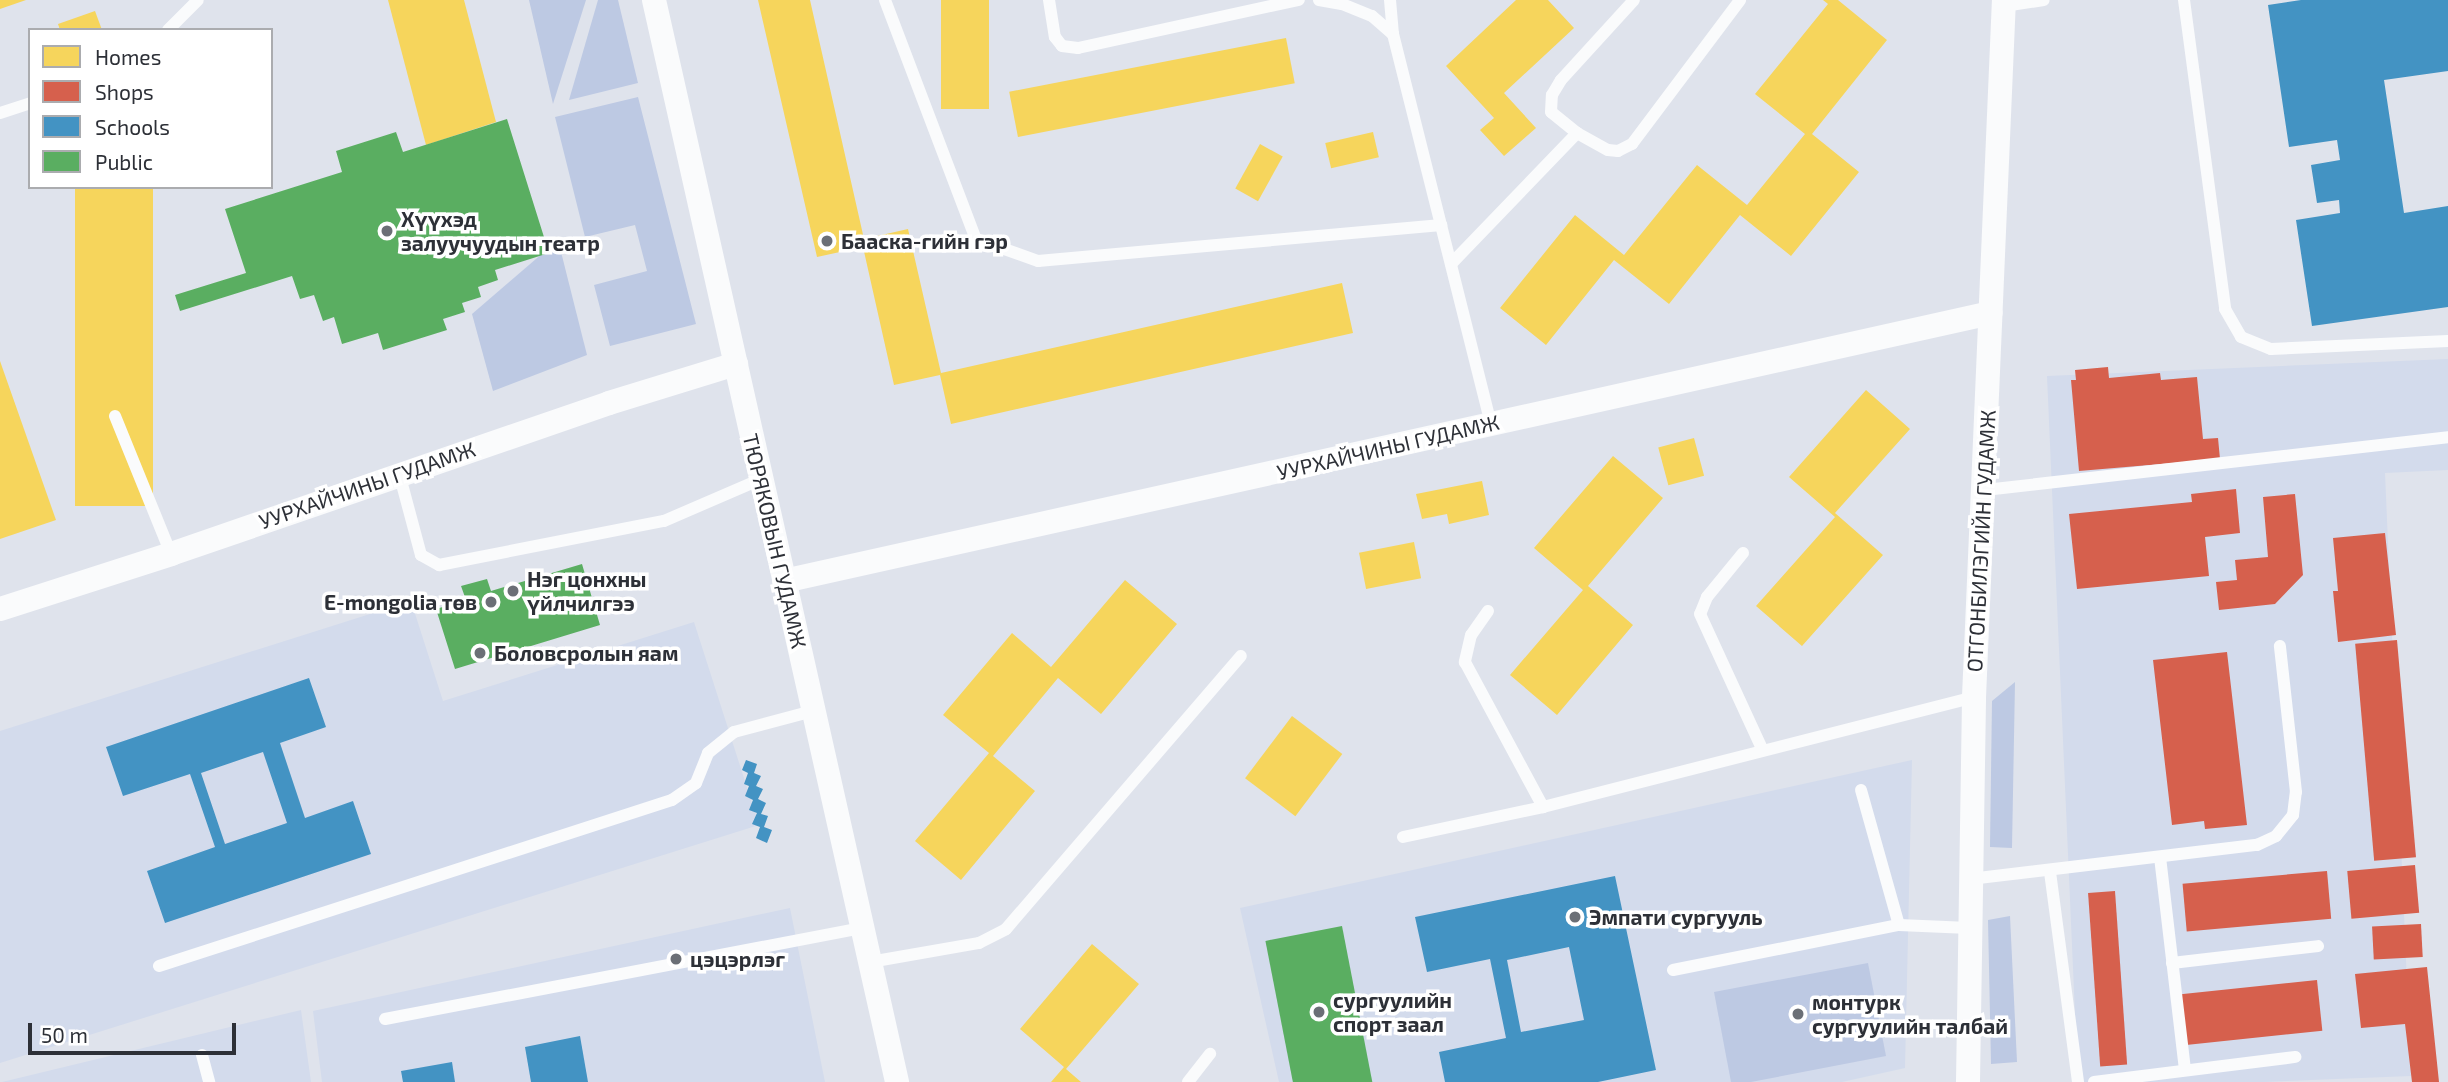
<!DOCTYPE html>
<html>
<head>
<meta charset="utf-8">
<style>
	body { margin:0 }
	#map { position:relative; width:2448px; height:1082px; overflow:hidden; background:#dfe3ec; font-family:"Exo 2",sans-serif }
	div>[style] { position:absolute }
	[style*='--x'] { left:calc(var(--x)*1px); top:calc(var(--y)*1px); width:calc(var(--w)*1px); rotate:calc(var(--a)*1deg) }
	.built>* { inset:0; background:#d3dbec }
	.green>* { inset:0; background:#bdc9e3 }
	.homes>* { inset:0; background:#f6d55c; transform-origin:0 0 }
	.shops>* { inset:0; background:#d6604d; transform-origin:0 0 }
	.schools>* { inset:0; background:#4393c3 }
	.public>* { inset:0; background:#5aae61; transform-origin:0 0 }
	.service>* { height:12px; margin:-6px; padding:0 6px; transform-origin:6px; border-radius:6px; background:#fafbfc }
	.minor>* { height:24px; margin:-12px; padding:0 12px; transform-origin:12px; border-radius:12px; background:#fafbfc }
	.dots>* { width:19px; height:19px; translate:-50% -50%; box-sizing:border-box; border:4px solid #fff; border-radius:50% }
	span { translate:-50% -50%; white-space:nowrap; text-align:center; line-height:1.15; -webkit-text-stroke:7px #fff; paint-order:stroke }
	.poi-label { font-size:21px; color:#2d3037; font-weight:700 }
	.left { translate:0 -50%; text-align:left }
	.right { translate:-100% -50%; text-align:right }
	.street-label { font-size:21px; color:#2d3037 }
	.legend { position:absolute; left:28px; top:28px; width:245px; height:161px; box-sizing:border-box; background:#fff; border:2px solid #abacaf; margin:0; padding:9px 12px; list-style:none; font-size:21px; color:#2d3037 }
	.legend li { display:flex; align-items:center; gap:14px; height:35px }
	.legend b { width:35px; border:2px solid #abacaf }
	.scale { position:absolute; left:28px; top:1023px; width:208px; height:32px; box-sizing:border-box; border:4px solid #2d3037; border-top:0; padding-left:9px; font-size:21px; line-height:24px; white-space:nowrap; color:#2d3037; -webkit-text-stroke:5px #fff; paint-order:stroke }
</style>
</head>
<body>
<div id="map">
	<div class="built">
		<div style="clip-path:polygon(2448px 359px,2448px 470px,2385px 473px,2411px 1076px,2264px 1082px,2078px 1082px,2047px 376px)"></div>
		<div style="clip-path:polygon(411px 601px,443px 701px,694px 622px,759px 825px,0 1063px,0 731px)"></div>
		<div style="clip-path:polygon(1912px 760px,1905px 1068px,1842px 1082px,1279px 1082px,1240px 908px)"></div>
		<div style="clip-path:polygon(790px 908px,825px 1082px,322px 1082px,313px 1011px)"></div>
		<div style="clip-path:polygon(301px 1010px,311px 1082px,2px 1082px)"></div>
	</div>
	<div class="green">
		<div style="clip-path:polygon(529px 0,586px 0,553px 104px)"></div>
		<div style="clip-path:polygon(598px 0,618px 0,638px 83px,569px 100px)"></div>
		<div style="clip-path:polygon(638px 97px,696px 324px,610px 346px,594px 285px,647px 271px,635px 225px,585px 237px,555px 117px)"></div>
		<div style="clip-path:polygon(558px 240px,587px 355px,493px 391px,472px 314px)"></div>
		<div style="clip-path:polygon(2015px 682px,2012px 848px,1990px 847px,1992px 701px)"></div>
		<div style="clip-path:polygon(2010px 916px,2017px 1062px,1991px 1064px,1988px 920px)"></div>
		<div style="clip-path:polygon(1868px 963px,1886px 1056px,1751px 1082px,1731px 1082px,1714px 992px)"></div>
	</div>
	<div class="homes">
		<div style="clip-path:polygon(0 0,26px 0,0 9px)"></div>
		<div style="clip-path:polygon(388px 0,464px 0,496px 122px,426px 145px)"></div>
		<div style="clip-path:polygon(758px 0,810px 0,864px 239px,908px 229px,941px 373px,1342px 283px,1353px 333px,951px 424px,940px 375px,894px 385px,863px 247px,817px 257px)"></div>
		<div style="left:941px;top:0;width:48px;height:109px"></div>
		<div style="clip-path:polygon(1516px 0,1548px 0,1574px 28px,1504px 93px,1536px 128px,1504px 156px,1480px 130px,1494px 118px,1446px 66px)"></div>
		<div style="clip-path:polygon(1823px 0,1838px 0,1887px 40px,1812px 134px,1859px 172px,1791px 256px,1740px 215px,1669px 304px,1614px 260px,1546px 345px,1500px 308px,1575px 215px,1624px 255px,1697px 165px,1747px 205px,1805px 134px,1755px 94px,1828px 4px)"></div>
		<div style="clip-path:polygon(95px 11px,102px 30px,60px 30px,58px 24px)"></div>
		<div style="left:1286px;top:38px;width:46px;height:282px;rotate:79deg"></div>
		<div style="left:1373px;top:132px;width:26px;height:49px;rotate:77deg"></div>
		<div style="left:1260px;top:144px;width:26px;height:51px;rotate:29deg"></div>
		<div style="left:75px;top:187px;width:78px;height:319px"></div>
		<div style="clip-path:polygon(0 361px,56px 520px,0 539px)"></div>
		<div style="clip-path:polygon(1866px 390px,1910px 429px,1835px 513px,1883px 555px,1802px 646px,1756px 606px,1835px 517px,1789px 477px)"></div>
		<div style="left:1694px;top:438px;width:39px;height:37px;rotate:75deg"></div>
		<div style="clip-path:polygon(1613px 456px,1663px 498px,1588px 586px,1633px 625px,1557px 715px,1510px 675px,1583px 590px,1534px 548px)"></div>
		<div style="clip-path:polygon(1482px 481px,1489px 515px,1449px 524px,1447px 514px,1422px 519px,1416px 494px)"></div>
		<div style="left:1414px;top:542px;width:37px;height:56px;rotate:79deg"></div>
		<div style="clip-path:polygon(1125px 580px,1177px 624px,1101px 714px,1058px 678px,993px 756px,1035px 791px,961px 880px,915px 841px,989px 753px,943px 715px,1012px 633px,1051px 667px)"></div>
		<div style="left:1292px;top:716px;width:63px;height:78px;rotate:37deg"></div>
		<div style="clip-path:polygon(1092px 944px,1139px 984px,1066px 1069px,1081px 1082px,1051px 1082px,1064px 1067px,1020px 1029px)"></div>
	</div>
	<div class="shops">
		<div style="clip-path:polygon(2108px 367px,2109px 378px,2160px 373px,2161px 380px,2197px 377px,2203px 439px,2218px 438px,2220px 459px,2079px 471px,2071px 380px,2076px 380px,2075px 370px)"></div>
		<div style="clip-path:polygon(2236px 489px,2240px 533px,2205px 537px,2209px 576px,2077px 589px,2069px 514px,2192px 502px,2191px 494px)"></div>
		<div style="clip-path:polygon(2295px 494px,2303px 575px,2275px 604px,2219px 610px,2216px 582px,2237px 580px,2235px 560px,2268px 557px,2263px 497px)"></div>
		<div style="clip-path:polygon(2385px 533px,2396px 635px,2338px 642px,2333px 591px,2338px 591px,2333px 538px)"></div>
		<div style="left:2397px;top:640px;width:218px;height:42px;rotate:85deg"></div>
		<div style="clip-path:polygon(2227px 652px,2247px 825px,2205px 829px,2204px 821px,2172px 825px,2153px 660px)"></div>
		<div style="left:2415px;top:865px;width:48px;height:68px;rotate:85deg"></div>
		<div style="left:2327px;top:871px;width:48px;height:145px;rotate:85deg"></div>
		<div style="left:2115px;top:891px;width:174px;height:27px;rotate:86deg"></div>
		<div style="left:2421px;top:924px;width:33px;height:49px;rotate:87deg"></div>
		<div style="clip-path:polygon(2427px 967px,2439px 1082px,2412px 1082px,2405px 1024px,2361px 1028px,2355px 974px)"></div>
		<div style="left:2317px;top:980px;width:51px;height:137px;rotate:84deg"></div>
	</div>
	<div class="schools">
		<div style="clip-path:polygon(2301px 0,2448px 0,2448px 71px,2384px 80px,2404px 213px,2448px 206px,2448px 307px,2312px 326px,2296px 220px,2340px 213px,2339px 200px,2317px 203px,2311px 165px,2340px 160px,2337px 140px,2289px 147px,2268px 5px)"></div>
		<div style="clip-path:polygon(evenodd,309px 678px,326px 727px,280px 743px,305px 818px,353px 801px,371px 854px,165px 923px,147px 871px,215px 847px,190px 774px,123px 796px,106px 747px,309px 678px,263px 752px,287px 823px,225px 844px,201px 773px,263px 752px)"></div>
		<div style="clip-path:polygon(746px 760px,757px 764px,754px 773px,761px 776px,756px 786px,763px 789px,758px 799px,766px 803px,761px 814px,768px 816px,764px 827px,772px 830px,767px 843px,756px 838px,760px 827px,752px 824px,757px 813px,749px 810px,753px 800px,745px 796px,749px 786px,744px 784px,748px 773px,742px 770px)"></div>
		<div style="clip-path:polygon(evenodd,1615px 876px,1656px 1070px,1598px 1082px,1445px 1082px,1439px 1052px,1506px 1038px,1490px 959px,1427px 972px,1415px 917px,1615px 876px,1569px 947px,1584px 1020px,1521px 1032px,1507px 960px,1569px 947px)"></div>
		<div style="clip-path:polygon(580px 1036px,588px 1082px,531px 1082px,525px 1047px)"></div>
		<div style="clip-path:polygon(452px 1062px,455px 1082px,403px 1082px,401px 1071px)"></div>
	</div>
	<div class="public">
		<div style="clip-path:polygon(507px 119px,549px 253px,495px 270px,498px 280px,478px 287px,481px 297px,462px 303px,465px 312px,443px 319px,447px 330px,383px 350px,378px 333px,342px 344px,334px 317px,323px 321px,314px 295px,300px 299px,292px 276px,180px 311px,175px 295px,246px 273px,225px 209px,342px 172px,336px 151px,396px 132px,403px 152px)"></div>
		<div style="clip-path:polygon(582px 564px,600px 625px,455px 669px,436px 609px,466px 600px,461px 586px,487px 579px,491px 591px)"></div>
		<div style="left:1342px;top:926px;width:159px;height:78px;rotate:79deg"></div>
	</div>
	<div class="service">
		<div style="--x:885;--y:0;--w:256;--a:69.2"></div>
		<div style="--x:976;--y:239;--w:66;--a:19.5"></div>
		<div style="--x:1038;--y:261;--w:405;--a:-5.1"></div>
		<div style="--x:1049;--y:0;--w:37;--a:81"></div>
		<div style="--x:1055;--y:37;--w:11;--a:52"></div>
		<div style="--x:1062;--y:46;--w:16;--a:7"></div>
		<div style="--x:1078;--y:48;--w:226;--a:-12.3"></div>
		<div style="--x:1319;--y:0;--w:23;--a:10"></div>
		<div style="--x:1342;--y:4;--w:32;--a:22"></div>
		<div style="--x:1372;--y:16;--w:28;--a:41"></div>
		<div style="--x:1393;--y:34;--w:402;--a:75.9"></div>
		<div style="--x:1390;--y:0;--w:34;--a:85"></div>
		<div style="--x:2184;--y:0;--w:312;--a:82.4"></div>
		<div style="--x:2225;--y:309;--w:32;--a:60"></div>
		<div style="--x:2241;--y:337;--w:32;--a:22"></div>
		<div style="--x:2271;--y:349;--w:177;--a:-2.6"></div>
		<div style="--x:2004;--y:6;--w:40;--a:-8.5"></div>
		<div style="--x:168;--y:30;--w:42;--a:-45"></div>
		<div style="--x:0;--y:113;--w:32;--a:-18"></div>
		<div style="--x:1577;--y:133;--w:35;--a:29"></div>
		<div style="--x:1608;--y:150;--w:10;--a:6"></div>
		<div style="--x:1618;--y:151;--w:16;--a:-27"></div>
		<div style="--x:1632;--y:144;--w:180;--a:-53.1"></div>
		<div style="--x:1451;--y:264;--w:182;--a:-46.1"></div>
		<div style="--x:1577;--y:133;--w:33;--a:-141"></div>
		<div style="--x:1551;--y:112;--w:17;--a:-87"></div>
		<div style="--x:1552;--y:95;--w:17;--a:-59"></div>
		<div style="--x:1561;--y:80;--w:108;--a:-47.6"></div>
		<div style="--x:115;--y:416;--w:149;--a:67.9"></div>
		<div style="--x:399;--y:473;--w:85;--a:75"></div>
		<div style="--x:421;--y:555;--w:21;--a:29"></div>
		<div style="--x:439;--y:565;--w:229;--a:-11.1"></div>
		<div style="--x:664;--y:521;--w:106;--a:-23.4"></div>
		<div style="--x:1985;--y:490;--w:466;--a:-6.5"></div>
		<div style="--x:1743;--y:553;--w:57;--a:129.3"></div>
		<div style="--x:1707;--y:597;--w:18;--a:112"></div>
		<div style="--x:1700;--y:614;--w:149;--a:65.3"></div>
		<div style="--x:1488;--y:611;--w:29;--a:125"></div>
		<div style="--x:1471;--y:635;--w:28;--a:103"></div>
		<div style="--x:1465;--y:662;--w:165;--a:61.7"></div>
		<div style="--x:1861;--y:790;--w:140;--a:74.3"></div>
		<div style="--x:1403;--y:837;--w:143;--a:-12.1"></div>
		<div style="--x:1543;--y:807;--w:445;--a:-14.3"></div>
		<div style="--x:2160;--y:857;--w:214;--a:83.3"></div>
		<div style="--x:2050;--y:872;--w:212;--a:82.4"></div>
		<div style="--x:1970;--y:879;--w:289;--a:-6.8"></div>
		<div style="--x:2257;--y:845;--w:21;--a:-25"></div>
		<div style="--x:2276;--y:836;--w:27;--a:-51"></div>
		<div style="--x:2293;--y:815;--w:23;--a:-83"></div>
		<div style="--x:2296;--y:792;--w:147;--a:-96.3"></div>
		<div style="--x:870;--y:962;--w:111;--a:-9.9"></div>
		<div style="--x:979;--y:943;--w:30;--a:-27"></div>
		<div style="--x:1006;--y:929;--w:360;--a:-49.3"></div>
		<div style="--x:2172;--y:963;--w:147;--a:-6.6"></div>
		<div style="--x:159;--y:966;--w:539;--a:-17.93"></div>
		<div style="--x:672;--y:800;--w:29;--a:-35"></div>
		<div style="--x:696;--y:783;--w:32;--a:-68"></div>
		<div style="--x:708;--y:753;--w:33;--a:-39"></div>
		<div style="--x:734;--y:732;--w:82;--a:-14.9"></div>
		<div style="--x:1673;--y:970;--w:230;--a:-11.3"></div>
		<div style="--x:1899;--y:925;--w:70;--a:2.5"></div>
		<div style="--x:385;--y:1019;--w:486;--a:-10.8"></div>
		<div style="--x:202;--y:1055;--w:28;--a:75"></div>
		<div style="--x:1188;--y:1082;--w:36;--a:-52"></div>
		<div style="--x:2094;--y:1082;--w:203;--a:-7.1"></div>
	</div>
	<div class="minor">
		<div style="--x:654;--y:0;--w:1109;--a:77.34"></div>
		<div style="--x:784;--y:581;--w:1236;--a:-12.52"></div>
		<div style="--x:0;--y:609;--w:180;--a:-17.8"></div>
		<div style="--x:171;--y:554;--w:463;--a:-19"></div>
		<div style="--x:609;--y:403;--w:133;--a:-17.1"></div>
		<div style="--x:1968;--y:1082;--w:385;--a:-89.1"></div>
		<div style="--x:1974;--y:697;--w:698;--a:-87.54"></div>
	</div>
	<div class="dots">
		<div style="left:387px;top:231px;background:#6b6f76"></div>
		<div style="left:827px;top:241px;background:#6b6f76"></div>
		<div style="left:513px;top:591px;background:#6b6f76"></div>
		<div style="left:491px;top:602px;background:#6b6f76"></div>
		<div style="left:480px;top:653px;background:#6b6f76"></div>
		<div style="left:1575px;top:917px;background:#6b6f76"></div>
		<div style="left:676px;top:959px;background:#6b6f76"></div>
		<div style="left:1319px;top:1012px;background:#6b6f76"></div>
		<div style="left:1798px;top:1014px;background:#6b6f76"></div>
	</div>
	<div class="poi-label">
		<span class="left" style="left:401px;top:231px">Хүүхэд<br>залуучуудын театр</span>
		<span class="left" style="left:841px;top:241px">Бааска-гийн гэр</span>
		<span class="left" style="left:527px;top:591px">Нэг цонхны<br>үйлчилгээ</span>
		<span class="right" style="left:477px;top:602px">E-mongolia төв</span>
		<span class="left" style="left:494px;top:653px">Боловсролын яам</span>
		<span class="left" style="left:1589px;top:917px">Эмпати сургууль</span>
		<span class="left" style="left:690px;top:959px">цэцэрлэг</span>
		<span class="left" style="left:1333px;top:1012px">сургуулийн<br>спорт заал</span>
		<span class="left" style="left:1812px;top:1014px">монтурк<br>сургуулийн талбай</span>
	</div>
	<div class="street-label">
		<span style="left:1388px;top:447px;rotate:-13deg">УУРХАЙЧИНЫ ГУДАМЖ</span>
		<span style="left:367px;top:485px;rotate:-19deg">УУРХАЙЧИНЫ ГУДАМЖ</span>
		<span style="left:775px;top:541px;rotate:77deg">ТЮРЯКОВЫН ГУДАМЖ</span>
		<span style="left:1981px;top:541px;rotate:-87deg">ОТГОНБИЛЭГИЙН ГУДАМЖ</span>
	</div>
	<ul class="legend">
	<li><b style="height:19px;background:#f6d55c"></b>Homes</li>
	<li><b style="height:19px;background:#d6604d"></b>Shops</li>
	<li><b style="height:19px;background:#4393c3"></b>Schools</li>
	<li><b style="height:19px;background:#5aae61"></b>Public</li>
	</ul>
	<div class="scale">50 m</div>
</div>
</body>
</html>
